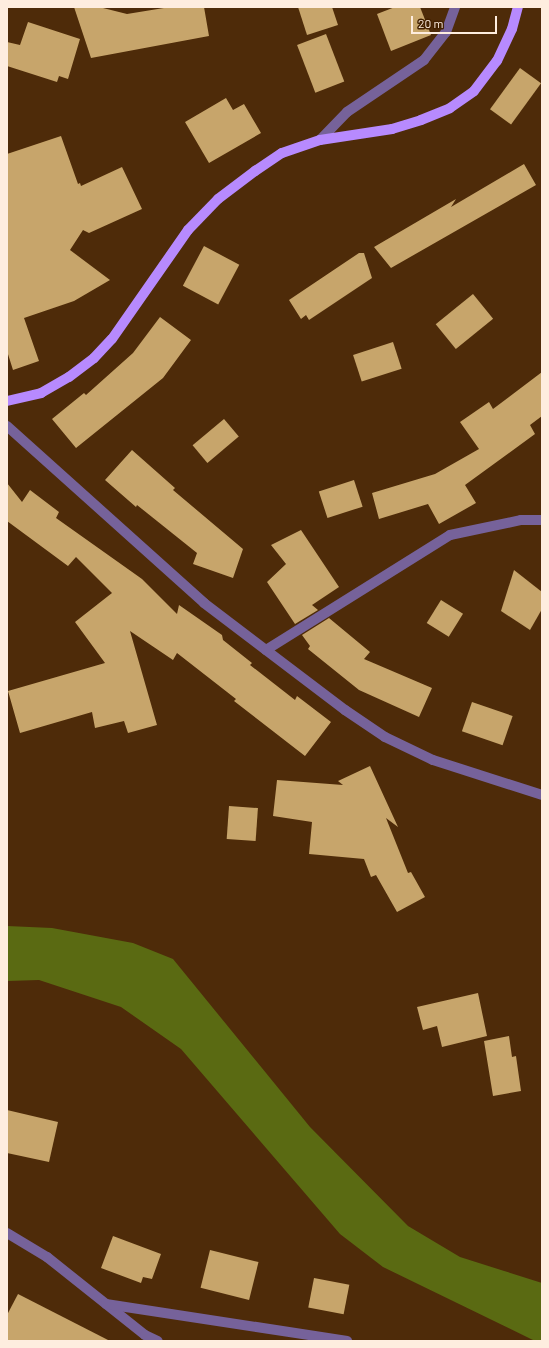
<!DOCTYPE html>
<html>
<head>
<meta charset="utf-8">
<style>
	body { margin:0 }
	#map { position:relative; width:549px; height:1348px; overflow:hidden; background:#4e2b09; font-family:Barlow,sans-serif }
	div>[style] { position:absolute }
	[style*='--x'] { left:calc(var(--x)*1px); top:calc(var(--y)*1px); width:calc(var(--w)*1px); rotate:calc(var(--a)*1deg) }
	.water>* { inset:0; background:#5a6a12 }
	.building>* { inset:0; background:#c7a56b; transform-origin:0 0 }
	.minor>* { height:10px; margin:-5px; padding:0 5px; transform-origin:5px; border-radius:5px; background:#76629a }
	.major>* { height:10px; margin:-5px; padding:0 5px; transform-origin:5px; border-radius:5px; background:#b78afe }
	span { translate:-50% -50%; white-space:nowrap; text-align:center; line-height:1.15; -webkit-text-stroke:4px #432100; paint-order:stroke }
	.frame { position:absolute; inset:0; border:8px solid #feeddf; pointer-events:none }
	.scale { position:absolute; left:411px; top:16px; width:86px; height:18px; box-sizing:border-box; border:2px solid #feeddf; border-top:0; padding-left:5px; font-size:12px; line-height:14px; white-space:nowrap; color:#feeddf; -webkit-text-stroke:3px #432100; paint-order:stroke }
</style>
</head>
<body>
<div id="map">
	<div class="water">
		<div style="clip-path:polygon(7px 926px,52px 928px,133px 943px,173px 959px,310px 1127px,408px 1226px,460px 1257px,542px 1283px,542px 1341px,535px 1341px,383px 1267px,340px 1234px,181px 1049px,121px 1007px,39px 980px,7px 981px)"></div>
	</div>
	<div class="building">
		<div style="clip-path:polygon(74px 7px,99px 7px,127px 14px,170px 7px,204px 7px,209px 36px,91px 58px)"></div>
		<div style="clip-path:polygon(298px 7px,332px 7px,338px 25px,307px 35px)"></div>
		<div style="clip-path:polygon(395px 7px,420px 7px,431px 35px,391px 51px,377px 14px)"></div>
		<div style="clip-path:polygon(28px 22px,80px 39px,68px 79px,59px 76px,57px 82px,7px 66px,7px 42px,20px 45px)"></div>
		<div style="left:326px;top:34px;width:51px;height:31px;rotate:69deg"></div>
		<div style="left:520px;top:68px;width:26px;height:51px;rotate:36deg"></div>
		<div style="clip-path:polygon(226px 98px,233px 110px,244px 104px,261px 133px,209px 163px,185px 122px)"></div>
		<div style="clip-path:polygon(61px 136px,78px 184px,80px 183px,81px 186px,122px 167px,142px 209px,89px 233px,83px 230px,70px 250px,110px 280px,74px 301px,24px 318px,39px 361px,13px 370px,7px 351px,7px 154px)"></div>
		<div style="clip-path:polygon(524px 164px,536px 185px,391px 268px,374px 247px,456px 199px,451px 207px)"></div>
		<div style="left:204px;top:246px;width:40px;height:45px;rotate:28deg"></div>
		<div style="clip-path:polygon(359px 253px,364px 253px,372px 278px,309px 320px,306px 315px,301px 319px,289px 300px)"></div>
		<div style="left:473px;top:294px;width:32px;height:48px;rotate:51deg"></div>
		<div style="clip-path:polygon(160px 317px,191px 340px,163px 378px,76px 448px,52px 419px,84px 393px,86px 395px,133px 353px)"></div>
		<div style="left:393px;top:342px;width:28px;height:42px;rotate:72deg"></div>
		<div style="clip-path:polygon(542px 372px,542px 416px,530px 425px,535px 434px,465px 485px,476px 503px,439px 524px,428px 504px,379px 519px,372px 493px,435px 474px,479px 449px,460px 422px,489px 402px,493px 409px)"></div>
		<div style="left:224px;top:419px;width:23px;height:41px;rotate:50deg"></div>
		<div style="clip-path:polygon(132px 450px,175px 488px,173px 490px,243px 549px,233px 578px,193px 564px,197px 553px,137px 505px,136px 507px,105px 480px)"></div>
		<div style="left:354px;top:480px;width:28px;height:37px;rotate:72deg"></div>
		<div style="clip-path:polygon(7px 483px,22px 502px,30px 490px,59px 512px,56px 518px,142px 579px,177px 614px,179px 605px,222px 635px,223px 640px,252px 663px,250px 665px,295px 700px,297px 696px,331px 722px,305px 756px,234px 701px,236px 699px,177px 653px,173px 660px,130px 631px,157px 725px,128px 733px,124px 721px,95px 728px,92px 712px,20px 733px,8px 691px,105px 663px,75px 622px,112px 593px,76px 557px,68px 566px,7px 521px)"></div>
		<div style="clip-path:polygon(301px 530px,339px 587px,312px 605px,318px 610px,295px 624px,267px 582px,286px 564px,271px 545px)"></div>
		<div style="clip-path:polygon(514px 570px,542px 592px,542px 609px,530px 630px,501px 611px)"></div>
		<div style="left:441px;top:600px;width:26px;height:27px;rotate:32deg"></div>
		<div style="clip-path:polygon(329px 618px,370px 652px,364px 659px,432px 688px,419px 717px,359px 690px,308px 649px,310px 646px,302px 635px)"></div>
		<div style="left:472px;top:702px;width:43px;height:31px;rotate:19deg"></div>
		<div style="clip-path:polygon(370px 766px,398px 827px,386px 818px,408px 873px,411px 872px,425px 897px,397px 912px,376px 875px,371px 877px,364px 859px,309px 854px,312px 822px,273px 816px,277px 780px,343px 785px,338px 781px)"></div>
		<div style="left:229px;top:806px;width:29px;height:33px;rotate:4deg"></div>
		<div style="clip-path:polygon(478px 993px,487px 1036px,442px 1047px,437px 1026px,423px 1030px,417px 1007px)"></div>
		<div style="clip-path:polygon(509px 1036px,512px 1057px,516px 1056px,521px 1091px,493px 1096px,484px 1041px)"></div>
		<div style="clip-path:polygon(7px 1110px,58px 1122px,49px 1162px,7px 1153px)"></div>
		<div style="clip-path:polygon(113px 1236px,161px 1254px,152px 1279px,143px 1277px,141px 1283px,101px 1268px)"></div>
		<div style="left:210px;top:1250px;width:50px;height:39px;rotate:14deg"></div>
		<div style="left:314px;top:1278px;width:36px;height:30px;rotate:11deg"></div>
		<div style="clip-path:polygon(18px 1294px,110px 1341px,7px 1341px,7px 1315px)"></div>
	</div>
	<div class="minor">
		<div style="--x:320;--y:140;--w:39;--a:-46"></div>
		<div style="--x:347;--y:112;--w:93;--a:-34"></div>
		<div style="--x:424;--y:60;--w:36;--a:-52"></div>
		<div style="--x:446;--y:32;--w:27;--a:-70"></div>
		<div style="--x:7;--y:426;--w:265;--a:41.9"></div>
		<div style="--x:204;--y:603;--w:177;--a:37.2"></div>
		<div style="--x:345;--y:710;--w:48;--a:34"></div>
		<div style="--x:385;--y:737;--w:53;--a:25.6"></div>
		<div style="--x:433;--y:760;--w:114;--a:17.8"></div>
		<div style="--x:266;--y:650;--w:217;--a:-32"></div>
		<div style="--x:450;--y:535;--w:73;--a:-11.9"></div>
		<div style="--x:521;--y:520;--w:21;--a:0"></div>
		<div style="--x:7;--y:1233;--w:47;--a:31"></div>
		<div style="--x:47;--y:1257;--w:125;--a:38.5"></div>
		<div style="--x:145;--y:1335;--w:14;--a:25"></div>
		<div style="--x:106;--y:1304;--w:244;--a:8.7"></div>
	</div>
	<div class="major">
		<div style="--x:7;--y:401;--w:35;--a:-13"></div>
		<div style="--x:41;--y:393;--w:32;--a:-30"></div>
		<div style="--x:69;--y:377;--w:31;--a:-37"></div>
		<div style="--x:94;--y:358;--w:26;--a:-47"></div>
		<div style="--x:112;--y:339;--w:133;--a:-55.1"></div>
		<div style="--x:188;--y:230;--w:43;--a:-45.9"></div>
		<div style="--x:218;--y:199;--w:46;--a:-37.1"></div>
		<div style="--x:255;--y:171;--w:32;--a:-34"></div>
		<div style="--x:282;--y:153;--w:40;--a:-18.9"></div>
		<div style="--x:320;--y:140;--w:73;--a:-8.7"></div>
		<div style="--x:392;--y:129;--w:30;--a:-17"></div>
		<div style="--x:421;--y:120;--w:31;--a:-22"></div>
		<div style="--x:450;--y:108;--w:29;--a:-35"></div>
		<div style="--x:474;--y:91;--w:38;--a:-53"></div>
		<div style="--x:497;--y:61;--w:35;--a:-65"></div>
		<div style="--x:512;--y:29;--w:23;--a:-75"></div>
	</div>
	<div class="frame"></div>
	<div class="scale">20 m</div>
</div>
</body>
</html>
